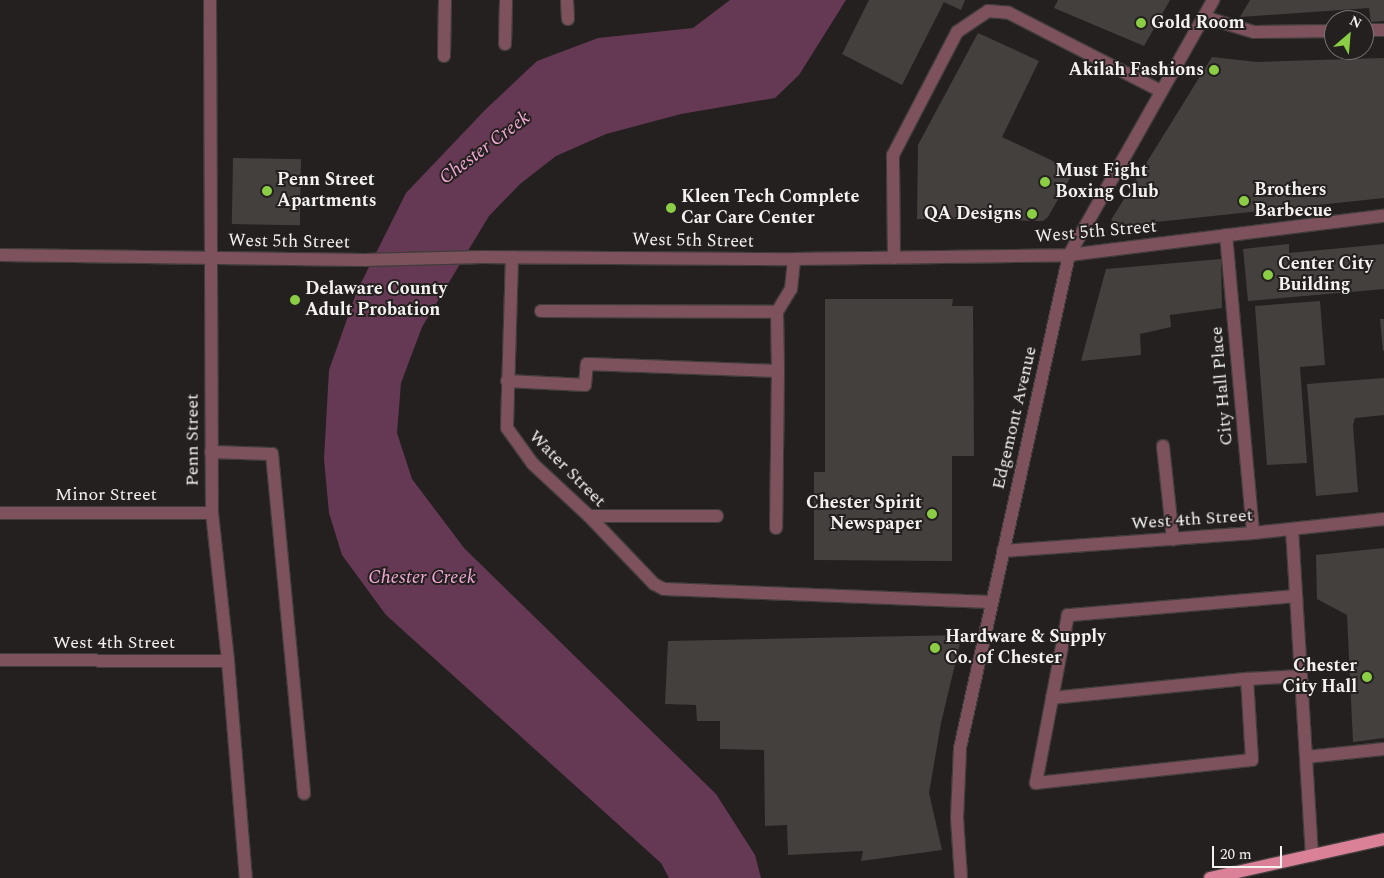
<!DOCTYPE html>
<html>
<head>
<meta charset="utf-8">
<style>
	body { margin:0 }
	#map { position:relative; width:1384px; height:878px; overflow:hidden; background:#252020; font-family:Spectral,serif }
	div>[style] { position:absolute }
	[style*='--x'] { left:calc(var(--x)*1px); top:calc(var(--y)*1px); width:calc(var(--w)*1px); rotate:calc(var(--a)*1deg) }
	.water>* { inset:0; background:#653954 }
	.building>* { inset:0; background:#44403e; transform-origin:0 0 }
	.roads { filter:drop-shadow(1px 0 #423d3d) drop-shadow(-1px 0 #423d3d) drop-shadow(0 1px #423d3d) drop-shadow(0 -1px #423d3d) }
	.minor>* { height:12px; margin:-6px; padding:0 6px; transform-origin:6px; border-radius:6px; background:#7e525c }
	.major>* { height:12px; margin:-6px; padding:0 6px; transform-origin:6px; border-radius:6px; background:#da8198 }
	.dots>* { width:14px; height:14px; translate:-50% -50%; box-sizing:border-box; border:2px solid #252020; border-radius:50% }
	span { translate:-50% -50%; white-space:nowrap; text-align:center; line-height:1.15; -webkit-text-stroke:4px #252020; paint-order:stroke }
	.poi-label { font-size:18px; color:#f4f1f1; font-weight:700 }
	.left { translate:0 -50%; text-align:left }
	.right { translate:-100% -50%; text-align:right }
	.street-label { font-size:18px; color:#f4f1f1 }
	.water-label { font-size:19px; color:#f4aad7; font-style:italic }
	.north { position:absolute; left:1324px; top:10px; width:50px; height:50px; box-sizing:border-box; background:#252020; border:1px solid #787474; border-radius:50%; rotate:27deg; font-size:14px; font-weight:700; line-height:20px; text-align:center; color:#f4f1f1 }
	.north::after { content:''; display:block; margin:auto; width:18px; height:22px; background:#8bce46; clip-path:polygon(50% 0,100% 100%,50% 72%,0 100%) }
	.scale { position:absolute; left:1212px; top:846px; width:70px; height:22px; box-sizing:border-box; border:2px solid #f4f1f1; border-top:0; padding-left:6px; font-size:15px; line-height:18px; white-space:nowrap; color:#f4f1f1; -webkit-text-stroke:4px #252020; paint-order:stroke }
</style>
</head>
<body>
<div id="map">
	<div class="water">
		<div style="clip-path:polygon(730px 0,846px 0,799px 75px,775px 98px,681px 114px,606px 134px,556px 156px,520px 184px,489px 216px,422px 327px,401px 383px,397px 433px,412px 479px,464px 548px,716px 794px,755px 855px,761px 878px,669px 878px,661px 863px,386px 615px,342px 555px,329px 513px,324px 459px,329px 370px,357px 291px,406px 193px,486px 109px,537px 61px,598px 38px,693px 28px)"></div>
	</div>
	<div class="building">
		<div style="clip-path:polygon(869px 0,965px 0,961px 10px,944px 2px,902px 85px,842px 54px)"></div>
		<div style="clip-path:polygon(1058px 0,1170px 0,1144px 46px,1054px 8px)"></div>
		<div style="clip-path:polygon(1250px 0,1384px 0,1384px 21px,1371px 22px,1369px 8px,1240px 17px)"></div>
		<div style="clip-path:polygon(978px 33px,1039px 61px,1002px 137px,1074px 171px,1048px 217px,1043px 221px,917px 219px,918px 145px)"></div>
		<div style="clip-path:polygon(1212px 57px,1257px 62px,1384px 58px,1384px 198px,1118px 226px,1111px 220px)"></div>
		<div style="left:233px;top:158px;width:68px;height:66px;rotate:1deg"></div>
		<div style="clip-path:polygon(1289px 244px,1289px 253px,1384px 244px,1384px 289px,1248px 301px,1243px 249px)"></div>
		<div style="clip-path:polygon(1221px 259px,1222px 308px,1170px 315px,1171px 327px,1140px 334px,1141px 355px,1081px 361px,1106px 269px)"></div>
		<div style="clip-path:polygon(825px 299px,953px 299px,952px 306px,973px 306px,974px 456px,952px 456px,952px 561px,814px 560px,814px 472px,825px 472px)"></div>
		<div style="clip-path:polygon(1320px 301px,1325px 365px,1300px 367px,1307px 463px,1267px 465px,1255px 306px)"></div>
		<div style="clip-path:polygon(1380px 319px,1384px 319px,1384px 351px,1383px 351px)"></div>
		<div style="clip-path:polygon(1384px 378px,1384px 415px,1355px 418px,1353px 425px,1358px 492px,1316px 496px,1307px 384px)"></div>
		<div style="clip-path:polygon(1384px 548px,1384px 738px,1353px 742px,1347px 615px,1317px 599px,1316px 555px)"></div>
		<div style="clip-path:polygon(962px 635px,941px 723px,929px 793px,942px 850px,861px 861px,863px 851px,788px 855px,787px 825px,765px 826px,764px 750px,720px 749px,720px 721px,697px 721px,696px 705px,665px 704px,668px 641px)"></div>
	</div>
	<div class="roads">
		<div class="minor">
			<div style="--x:210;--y:0;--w:513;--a:89.78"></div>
			<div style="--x:212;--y:513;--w:149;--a:83.8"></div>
			<div style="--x:228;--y:661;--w:218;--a:85.3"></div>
			<div style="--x:567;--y:0;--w:19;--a:87"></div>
			<div style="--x:1204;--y:17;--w:52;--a:16.7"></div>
			<div style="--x:1254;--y:32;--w:80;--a:-0.7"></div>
			<div style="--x:1364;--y:30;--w:20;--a:0"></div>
			<div style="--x:505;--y:44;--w:44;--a:-88.7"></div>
			<div style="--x:444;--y:56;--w:56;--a:-89"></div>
			<div style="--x:1226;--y:235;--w:299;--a:84.8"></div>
			<div style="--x:0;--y:255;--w:364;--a:0.8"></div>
			<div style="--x:364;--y:260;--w:118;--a:-1.5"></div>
			<div style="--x:482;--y:257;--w:312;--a:0.4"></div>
			<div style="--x:794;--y:259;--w:275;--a:-0.8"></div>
			<div style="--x:1069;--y:255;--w:317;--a:-7.1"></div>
			<div style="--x:512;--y:257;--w:171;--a:91.7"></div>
			<div style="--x:507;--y:428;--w:44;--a:54.2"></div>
			<div style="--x:533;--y:464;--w:76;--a:42.9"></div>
			<div style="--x:589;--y:516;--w:94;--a:46.3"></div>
			<div style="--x:654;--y:584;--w:11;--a:27"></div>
			<div style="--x:664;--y:589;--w:327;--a:2.3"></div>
			<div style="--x:894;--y:258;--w:103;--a:-90.6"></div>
			<div style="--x:893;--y:155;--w:139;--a:-62.5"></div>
			<div style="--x:957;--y:32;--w:37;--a:-34"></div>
			<div style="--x:988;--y:11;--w:21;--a:5"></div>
			<div style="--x:1009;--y:13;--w:171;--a:27.2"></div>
			<div style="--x:541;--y:311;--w:236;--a:0.2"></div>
			<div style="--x:777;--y:312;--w:59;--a:89"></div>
			<div style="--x:777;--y:312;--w:27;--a:-59"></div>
			<div style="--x:791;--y:289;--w:30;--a:-84"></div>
			<div style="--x:507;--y:381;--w:78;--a:2.9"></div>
			<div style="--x:585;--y:385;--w:21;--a:-85"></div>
			<div style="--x:587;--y:364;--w:191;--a:2.1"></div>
			<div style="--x:778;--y:371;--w:157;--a:90.7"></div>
			<div style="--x:1163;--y:446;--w:94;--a:83.9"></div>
			<div style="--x:211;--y:452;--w:61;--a:1.9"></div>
			<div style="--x:272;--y:454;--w:341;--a:84.6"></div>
			<div style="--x:0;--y:513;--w:212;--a:0"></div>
			<div style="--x:589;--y:516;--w:128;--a:0"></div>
			<div style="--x:1292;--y:529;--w:327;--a:86.5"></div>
			<div style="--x:1003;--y:551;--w:251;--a:-4.1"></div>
			<div style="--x:1253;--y:533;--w:132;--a:-6.1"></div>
			<div style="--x:1296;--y:596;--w:229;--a:175.2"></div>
			<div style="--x:1068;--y:615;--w:171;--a:100.8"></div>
			<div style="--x:1036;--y:783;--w:217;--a:-6.1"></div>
			<div style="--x:1252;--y:760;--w:81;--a:-93.5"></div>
			<div style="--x:1247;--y:679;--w:54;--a:-3.2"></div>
			<div style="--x:0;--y:660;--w:228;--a:0.3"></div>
			<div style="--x:1052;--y:698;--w:196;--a:-5.6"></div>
			<div style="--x:1306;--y:757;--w:78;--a:-5.9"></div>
			<div style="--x:961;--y:878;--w:60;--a:-93.8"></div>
			<div style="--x:957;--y:818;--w:70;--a:-87.5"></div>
			<div style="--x:960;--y:748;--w:505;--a:-77.53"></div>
			<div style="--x:1069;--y:255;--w:293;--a:-60.5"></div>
		</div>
		<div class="major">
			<div style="--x:1210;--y:878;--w:178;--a:-12.6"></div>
		</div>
	</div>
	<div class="dots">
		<div style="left:1141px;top:23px;background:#8bce46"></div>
		<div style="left:1214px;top:70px;background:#8bce46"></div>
		<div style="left:1045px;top:182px;background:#8bce46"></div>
		<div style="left:267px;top:191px;background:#8bce46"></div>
		<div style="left:1244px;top:201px;background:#8bce46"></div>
		<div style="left:671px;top:208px;background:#8bce46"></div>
		<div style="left:1032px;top:214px;background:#8bce46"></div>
		<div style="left:1268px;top:275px;background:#8bce46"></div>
		<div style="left:295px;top:300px;background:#8bce46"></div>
		<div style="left:932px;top:514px;background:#8bce46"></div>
		<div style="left:935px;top:648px;background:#8bce46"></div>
		<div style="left:1367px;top:677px;background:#8bce46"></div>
	</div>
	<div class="poi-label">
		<span class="left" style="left:1151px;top:23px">Gold Room</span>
		<span class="right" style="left:1204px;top:70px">Akilah Fashions</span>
		<span class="left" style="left:1055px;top:182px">Must Fight<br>Boxing Club</span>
		<span class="left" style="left:277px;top:191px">Penn Street<br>Apartments</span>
		<span class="left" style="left:1254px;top:201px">Brothers<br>Barbecue</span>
		<span class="left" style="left:681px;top:208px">Kleen Tech Complete<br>Car Care Center</span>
		<span class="right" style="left:1022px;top:214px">QA Designs</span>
		<span class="left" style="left:1278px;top:275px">Center City<br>Building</span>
		<span class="left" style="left:305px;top:300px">Delaware County<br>Adult Probation</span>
		<span class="right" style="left:922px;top:514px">Chester Spirit<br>Newspaper</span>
		<span class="left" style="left:945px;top:648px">Hardware &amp; Supply<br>Co. of Chester</span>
		<span class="right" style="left:1357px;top:677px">Chester<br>City Hall</span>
	</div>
	<div class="street-label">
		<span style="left:1096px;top:232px;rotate:-5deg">West 5th Street</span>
		<span style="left:693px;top:241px;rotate:1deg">West 5th Street</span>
		<span style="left:289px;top:242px;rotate:1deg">West 5th Street</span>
		<span style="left:1222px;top:386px;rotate:-95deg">City Hall Place</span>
		<span style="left:1015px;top:418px;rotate:-77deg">Edgemont Avenue</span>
		<span style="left:193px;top:440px;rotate:-90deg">Penn Street</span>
		<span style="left:567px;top:469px;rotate:45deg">Water Street</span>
		<span style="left:106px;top:495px">Minor Street</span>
		<span style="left:1192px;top:520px;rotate:-4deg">West 4th Street</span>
		<span style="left:114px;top:643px">West 4th Street</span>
	</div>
	<div class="water-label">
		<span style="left:485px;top:148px;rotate:-37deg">Chester Creek</span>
		<span style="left:422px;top:578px">Chester Creek</span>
	</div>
	<div class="north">N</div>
	<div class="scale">20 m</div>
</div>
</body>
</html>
